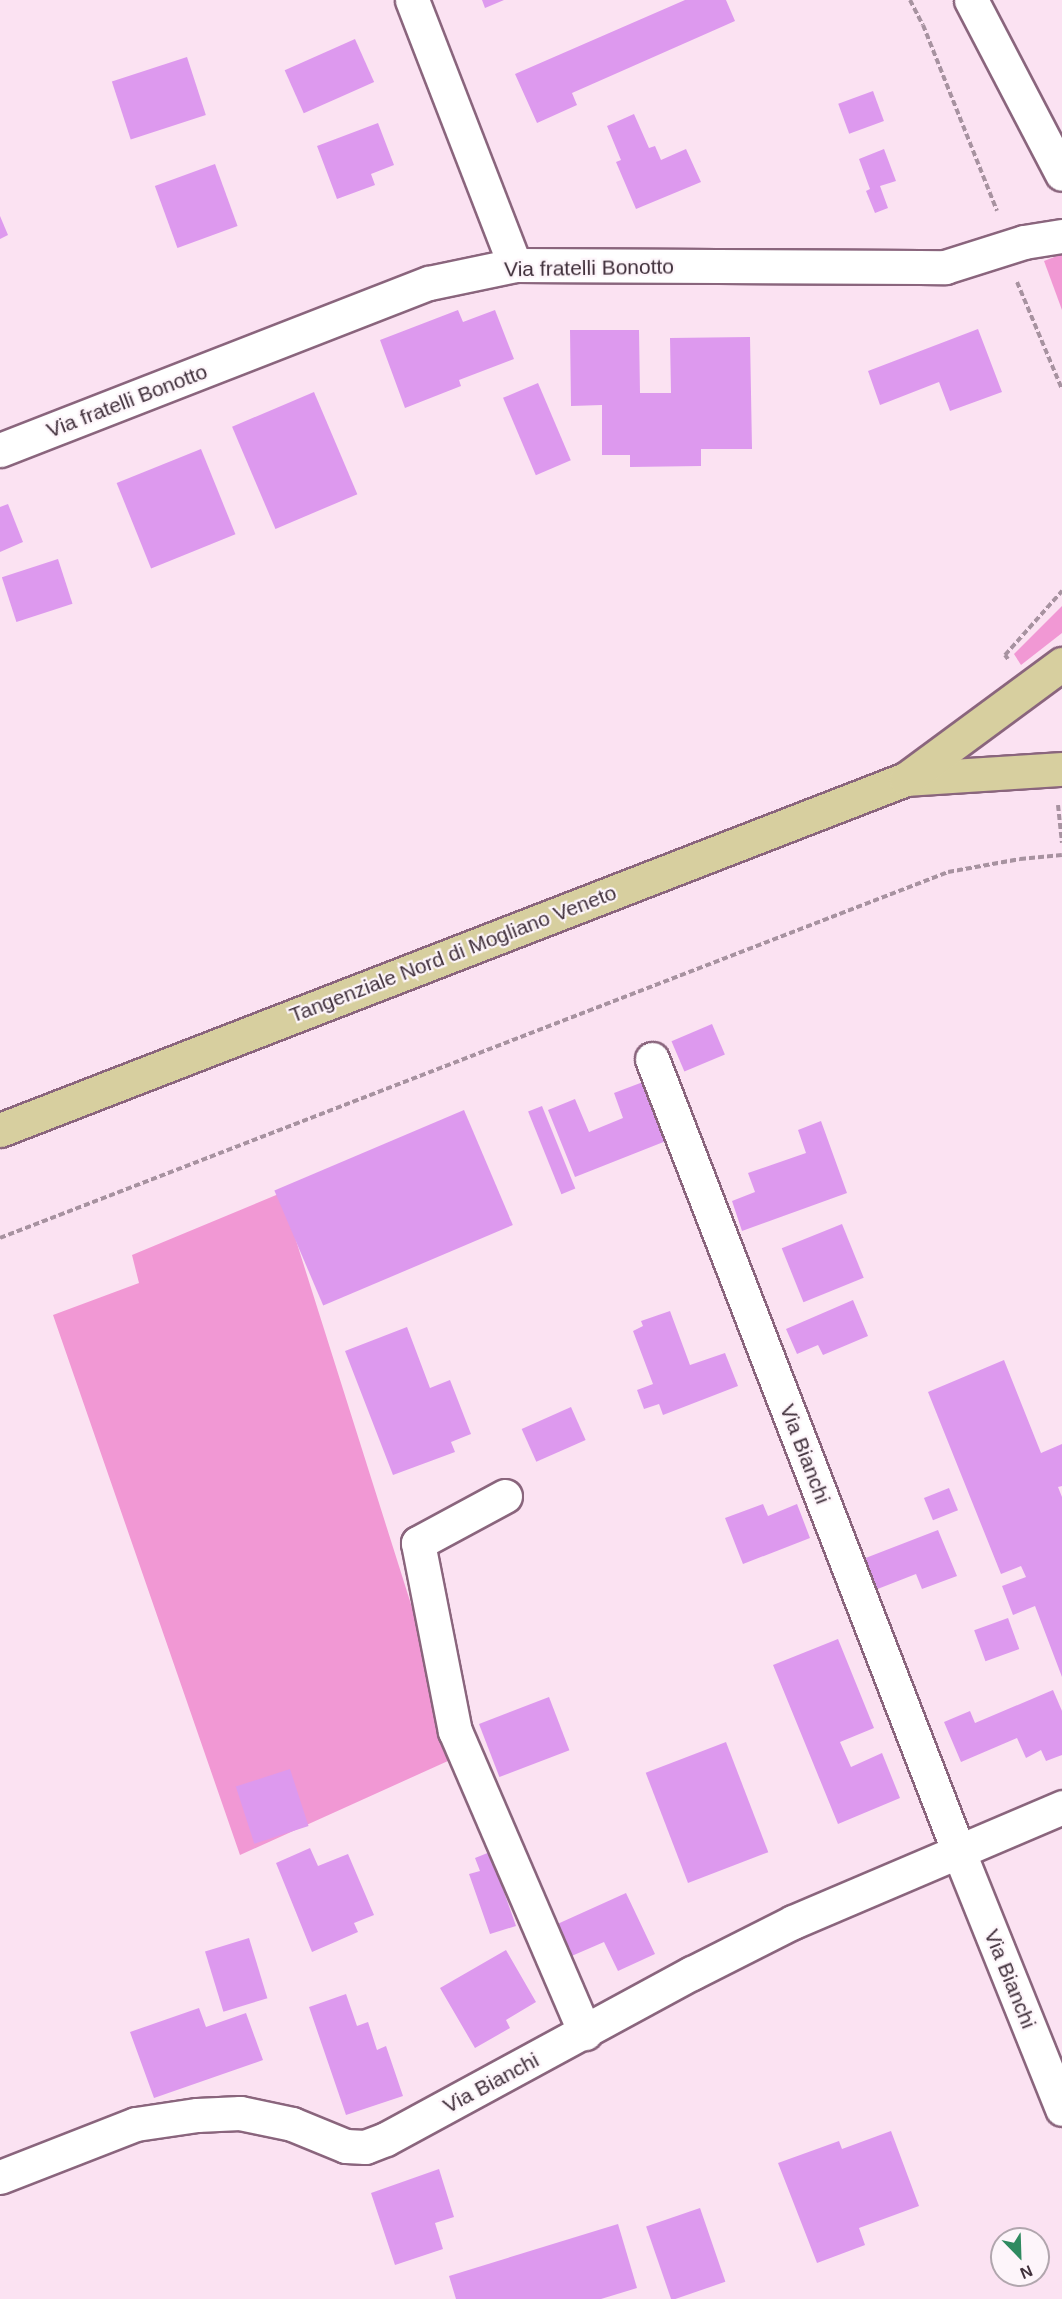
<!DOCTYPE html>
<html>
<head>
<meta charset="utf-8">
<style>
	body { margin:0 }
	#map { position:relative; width:1062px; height:2299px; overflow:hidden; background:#fbe2f2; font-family:Helvetica,sans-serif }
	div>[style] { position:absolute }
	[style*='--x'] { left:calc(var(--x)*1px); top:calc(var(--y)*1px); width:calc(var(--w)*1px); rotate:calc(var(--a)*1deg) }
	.green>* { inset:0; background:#f198d4 }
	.building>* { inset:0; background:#d9e; transform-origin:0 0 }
	.path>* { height:4px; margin-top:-2px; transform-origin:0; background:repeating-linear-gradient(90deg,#a792a0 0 6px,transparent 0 9px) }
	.roads { filter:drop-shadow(2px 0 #8a657d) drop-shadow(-2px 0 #8a657d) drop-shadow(0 2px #8a657d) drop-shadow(0 -2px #8a657d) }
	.minor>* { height:33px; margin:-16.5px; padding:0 16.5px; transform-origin:16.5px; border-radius:16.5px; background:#fff }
	.major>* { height:33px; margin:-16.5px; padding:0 16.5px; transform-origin:16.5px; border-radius:16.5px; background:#d7cf9f }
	span { translate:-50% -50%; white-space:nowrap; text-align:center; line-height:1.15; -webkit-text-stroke:4.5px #fdf5fa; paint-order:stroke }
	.street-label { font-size:21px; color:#40303b }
	.north { position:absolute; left:990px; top:2227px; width:60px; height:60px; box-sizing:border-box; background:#fdf5fa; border:2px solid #b1a6ae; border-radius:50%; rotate:157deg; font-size:16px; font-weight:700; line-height:24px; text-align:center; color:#40303b }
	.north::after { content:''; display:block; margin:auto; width:21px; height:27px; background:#2f8a60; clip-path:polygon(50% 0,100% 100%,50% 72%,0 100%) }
</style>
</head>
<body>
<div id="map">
	<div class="green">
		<div style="clip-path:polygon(1062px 254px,1062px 310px,1044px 261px)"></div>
		<div style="clip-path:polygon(1062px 606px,1062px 633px,1021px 665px,1014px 654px)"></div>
		<div style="clip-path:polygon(281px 1193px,459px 1756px,240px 1855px,53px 1315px,139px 1283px,132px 1255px)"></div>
	</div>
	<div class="building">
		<div style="clip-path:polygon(482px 0,504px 0,485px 8px)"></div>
		<div style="clip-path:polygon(685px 0,726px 0,735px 21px,572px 93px,577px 105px,537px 123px,515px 74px)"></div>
		<div style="left:355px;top:39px;width:47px;height:77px;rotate:66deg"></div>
		<div style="left:187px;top:57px;width:61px;height:79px;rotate:72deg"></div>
		<div style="left:873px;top:91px;width:32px;height:37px;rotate:70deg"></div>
		<div style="clip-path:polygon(634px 114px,649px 148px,655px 146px,661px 160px,686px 149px,701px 182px,636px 209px,616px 162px,621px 160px,607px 126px)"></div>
		<div style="clip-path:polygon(378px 123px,394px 165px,371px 174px,375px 185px,337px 199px,317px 146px)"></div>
		<div style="clip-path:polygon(884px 149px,896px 181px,880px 186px,888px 208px,875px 213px,866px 191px,870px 189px,859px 159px)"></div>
		<div style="left:215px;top:164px;width:66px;height:64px;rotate:70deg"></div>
		<div style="clip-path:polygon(0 216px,8px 235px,0 239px)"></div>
		<div style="clip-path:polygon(458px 310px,463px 322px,495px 310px,514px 359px,459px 380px,461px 386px,405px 408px,380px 340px)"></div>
		<div style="clip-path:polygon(978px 329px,1002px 392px,950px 411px,939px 382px,880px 405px,868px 371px)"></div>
		<div style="clip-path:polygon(570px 330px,639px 330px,640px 393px,671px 393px,670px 338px,750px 337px,752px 449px,701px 449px,701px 466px,630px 467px,630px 455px,602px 455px,602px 405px,571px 406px)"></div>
		<div style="left:538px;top:383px;width:84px;height:38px;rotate:67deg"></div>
		<div style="left:314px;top:392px;width:111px;height:89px;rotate:67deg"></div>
		<div style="left:201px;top:449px;width:92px;height:91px;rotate:68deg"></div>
		<div style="clip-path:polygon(8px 504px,23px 542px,0 552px,0 507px)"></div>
		<div style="left:58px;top:559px;width:47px;height:59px;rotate:72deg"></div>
		<div style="left:712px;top:1024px;width:33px;height:44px;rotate:67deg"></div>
		<div style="clip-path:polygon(643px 1082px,666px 1141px,575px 1177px,548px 1110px,575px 1099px,589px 1132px,623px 1118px,614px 1093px)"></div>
		<div style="left:542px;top:1106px;width:89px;height:15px;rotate:68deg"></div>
		<div style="left:464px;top:1110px;width:125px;height:206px;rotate:67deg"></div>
		<div style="clip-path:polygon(821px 1121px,847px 1193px,742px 1231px,732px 1201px,755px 1192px,748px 1173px,806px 1153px,798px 1130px)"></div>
		<div style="left:842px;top:1224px;width:58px;height:65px;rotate:68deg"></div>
		<div style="clip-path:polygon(853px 1300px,868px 1336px,823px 1355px,818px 1345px,797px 1354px,786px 1329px)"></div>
		<div style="clip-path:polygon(670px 1311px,690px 1365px,725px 1353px,738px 1386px,663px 1415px,659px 1404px,644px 1409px,637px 1390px,653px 1384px,633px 1331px,643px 1326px,641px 1321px)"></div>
		<div style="clip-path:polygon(407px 1327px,430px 1388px,450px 1380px,471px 1434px,451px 1442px,455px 1452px,393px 1475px,345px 1351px)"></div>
		<div style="clip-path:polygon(1004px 1360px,1041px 1453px,1062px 1444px,1062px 1486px,1058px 1487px,1062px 1497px,1062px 1677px,1035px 1606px,1013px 1615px,1002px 1586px,1026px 1577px,1021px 1566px,1001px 1574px,928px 1392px)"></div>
		<div style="left:571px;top:1407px;width:36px;height:54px;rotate:66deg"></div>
		<div style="left:949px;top:1488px;width:24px;height:27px;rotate:68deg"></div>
		<div style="clip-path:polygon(763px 1504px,768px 1516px,797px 1504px,810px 1538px,743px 1564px,725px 1518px)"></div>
		<div style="clip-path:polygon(938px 1530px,957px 1576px,922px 1589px,916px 1574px,875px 1590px,863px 1559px)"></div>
		<div style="left:1008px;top:1618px;width:33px;height:36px;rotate:70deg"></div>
		<div style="clip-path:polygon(838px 1639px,874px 1728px,840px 1742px,851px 1767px,882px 1753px,900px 1798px,838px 1824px,773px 1665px)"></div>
		<div style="clip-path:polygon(1053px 1690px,1062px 1711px,1062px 1755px,1046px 1761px,1041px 1750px,1026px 1758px,1017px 1738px,961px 1762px,944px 1722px,970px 1711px,975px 1723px)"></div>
		<div style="left:549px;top:1697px;width:57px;height:75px;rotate:69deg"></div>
		<div style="left:726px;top:1742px;width:118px;height:86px;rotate:69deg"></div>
		<div style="left:290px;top:1769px;width:60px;height:57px;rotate:72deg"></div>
		<div style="clip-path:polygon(310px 1848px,318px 1866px,348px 1854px,374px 1915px,354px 1923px,358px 1932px,312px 1952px,276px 1863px)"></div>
		<div style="clip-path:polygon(490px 1852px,516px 1926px,490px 1934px,469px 1874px,480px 1871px,475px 1858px)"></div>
		<div style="clip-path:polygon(626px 1893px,655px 1954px,618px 1971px,604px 1942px,567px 1958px,553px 1926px)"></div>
		<div style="left:249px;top:1938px;width:63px;height:46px;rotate:73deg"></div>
		<div style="clip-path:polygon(506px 1950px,536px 2002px,506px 2020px,510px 2028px,475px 2048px,440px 1988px)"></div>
		<div style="clip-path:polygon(346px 1994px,357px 2026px,368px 2022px,377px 2050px,386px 2046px,403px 2096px,346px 2115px,309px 2007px)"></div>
		<div style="clip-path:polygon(199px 2008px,206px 2027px,246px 2013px,263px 2060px,154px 2098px,130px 2032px)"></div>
		<div style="clip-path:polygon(891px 2131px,919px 2206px,859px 2228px,865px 2245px,817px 2263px,778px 2163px,839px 2141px,842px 2149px)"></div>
		<div style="clip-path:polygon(439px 2169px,454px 2217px,435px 2223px,443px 2249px,395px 2265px,371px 2193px)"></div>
		<div style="left:700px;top:2208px;width:78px;height:57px;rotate:71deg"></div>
		<div style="clip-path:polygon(618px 2224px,637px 2288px,601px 2299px,456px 2299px,449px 2276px)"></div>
	</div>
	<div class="path">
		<div style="--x:910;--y:0;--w:28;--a:63"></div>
		<div style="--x:923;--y:25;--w:200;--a:68.3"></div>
		<div style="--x:1017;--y:282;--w:116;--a:67.2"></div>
		<div style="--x:1008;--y:659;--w:5;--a:-127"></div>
		<div style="--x:1005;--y:655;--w:86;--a:-48.3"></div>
		<div style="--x:1058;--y:805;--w:38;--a:84"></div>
		<div style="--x:0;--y:1238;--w:1016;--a:-21.11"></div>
		<div style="--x:948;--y:872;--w:73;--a:-10.2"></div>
		<div style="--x:1020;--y:859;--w:42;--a:-5.4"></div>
	</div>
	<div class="roads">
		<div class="minor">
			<div style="--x:412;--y:0;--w:284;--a:68.8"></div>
			<div style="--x:971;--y:0;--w:196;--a:62.4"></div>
			<div style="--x:0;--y:450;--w:460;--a:-21.3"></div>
			<div style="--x:429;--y:283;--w:88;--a:-11.8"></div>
			<div style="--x:515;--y:265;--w:430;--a:0.3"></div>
			<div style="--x:945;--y:267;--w:83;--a:-17.6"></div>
			<div style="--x:1024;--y:242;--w:38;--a:-9"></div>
			<div style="--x:652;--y:1059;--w:848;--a:68.85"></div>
			<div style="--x:958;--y:1850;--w:279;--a:68.1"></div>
			<div style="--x:505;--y:1496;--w:99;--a:151.6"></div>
			<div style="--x:418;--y:1543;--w:192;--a:78.9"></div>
			<div style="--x:455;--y:1731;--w:329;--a:66.7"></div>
			<div style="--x:0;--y:2177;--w:146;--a:-21.3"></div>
			<div style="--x:136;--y:2124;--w:62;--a:-8.4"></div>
			<div style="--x:197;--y:2115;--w:43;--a:-2.7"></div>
			<div style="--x:240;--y:2113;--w:53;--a:11.9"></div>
			<div style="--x:292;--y:2124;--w:58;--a:22.2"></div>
			<div style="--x:346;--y:2146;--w:19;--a:3"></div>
			<div style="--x:365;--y:2147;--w:22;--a:-21"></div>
			<div style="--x:386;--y:2139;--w:348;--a:-28.5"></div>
			<div style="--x:692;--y:1973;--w:113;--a:-26.8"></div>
			<div style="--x:793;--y:1922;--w:293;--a:-23.1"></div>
		</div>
		<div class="major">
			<div style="--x:906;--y:779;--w:156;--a:-3.7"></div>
			<div style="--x:0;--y:1130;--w:972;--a:-21.18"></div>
			<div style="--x:906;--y:779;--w:194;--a:-36.4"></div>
		</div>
	</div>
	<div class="street-label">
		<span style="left:589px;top:268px;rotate:-1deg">Via fratelli Bonotto</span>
		<span style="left:127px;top:401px;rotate:-21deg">Via fratelli Bonotto</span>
		<span style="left:453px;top:954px;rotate:-21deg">Tangenziale Nord di Mogliano Veneto</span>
		<span style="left:805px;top:1454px;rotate:69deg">Via Bianchi</span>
		<span style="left:1010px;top:1979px;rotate:68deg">Via Bianchi</span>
		<span style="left:491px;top:2083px;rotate:-28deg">Via Bianchi</span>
	</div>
	<div class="north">N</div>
</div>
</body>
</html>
